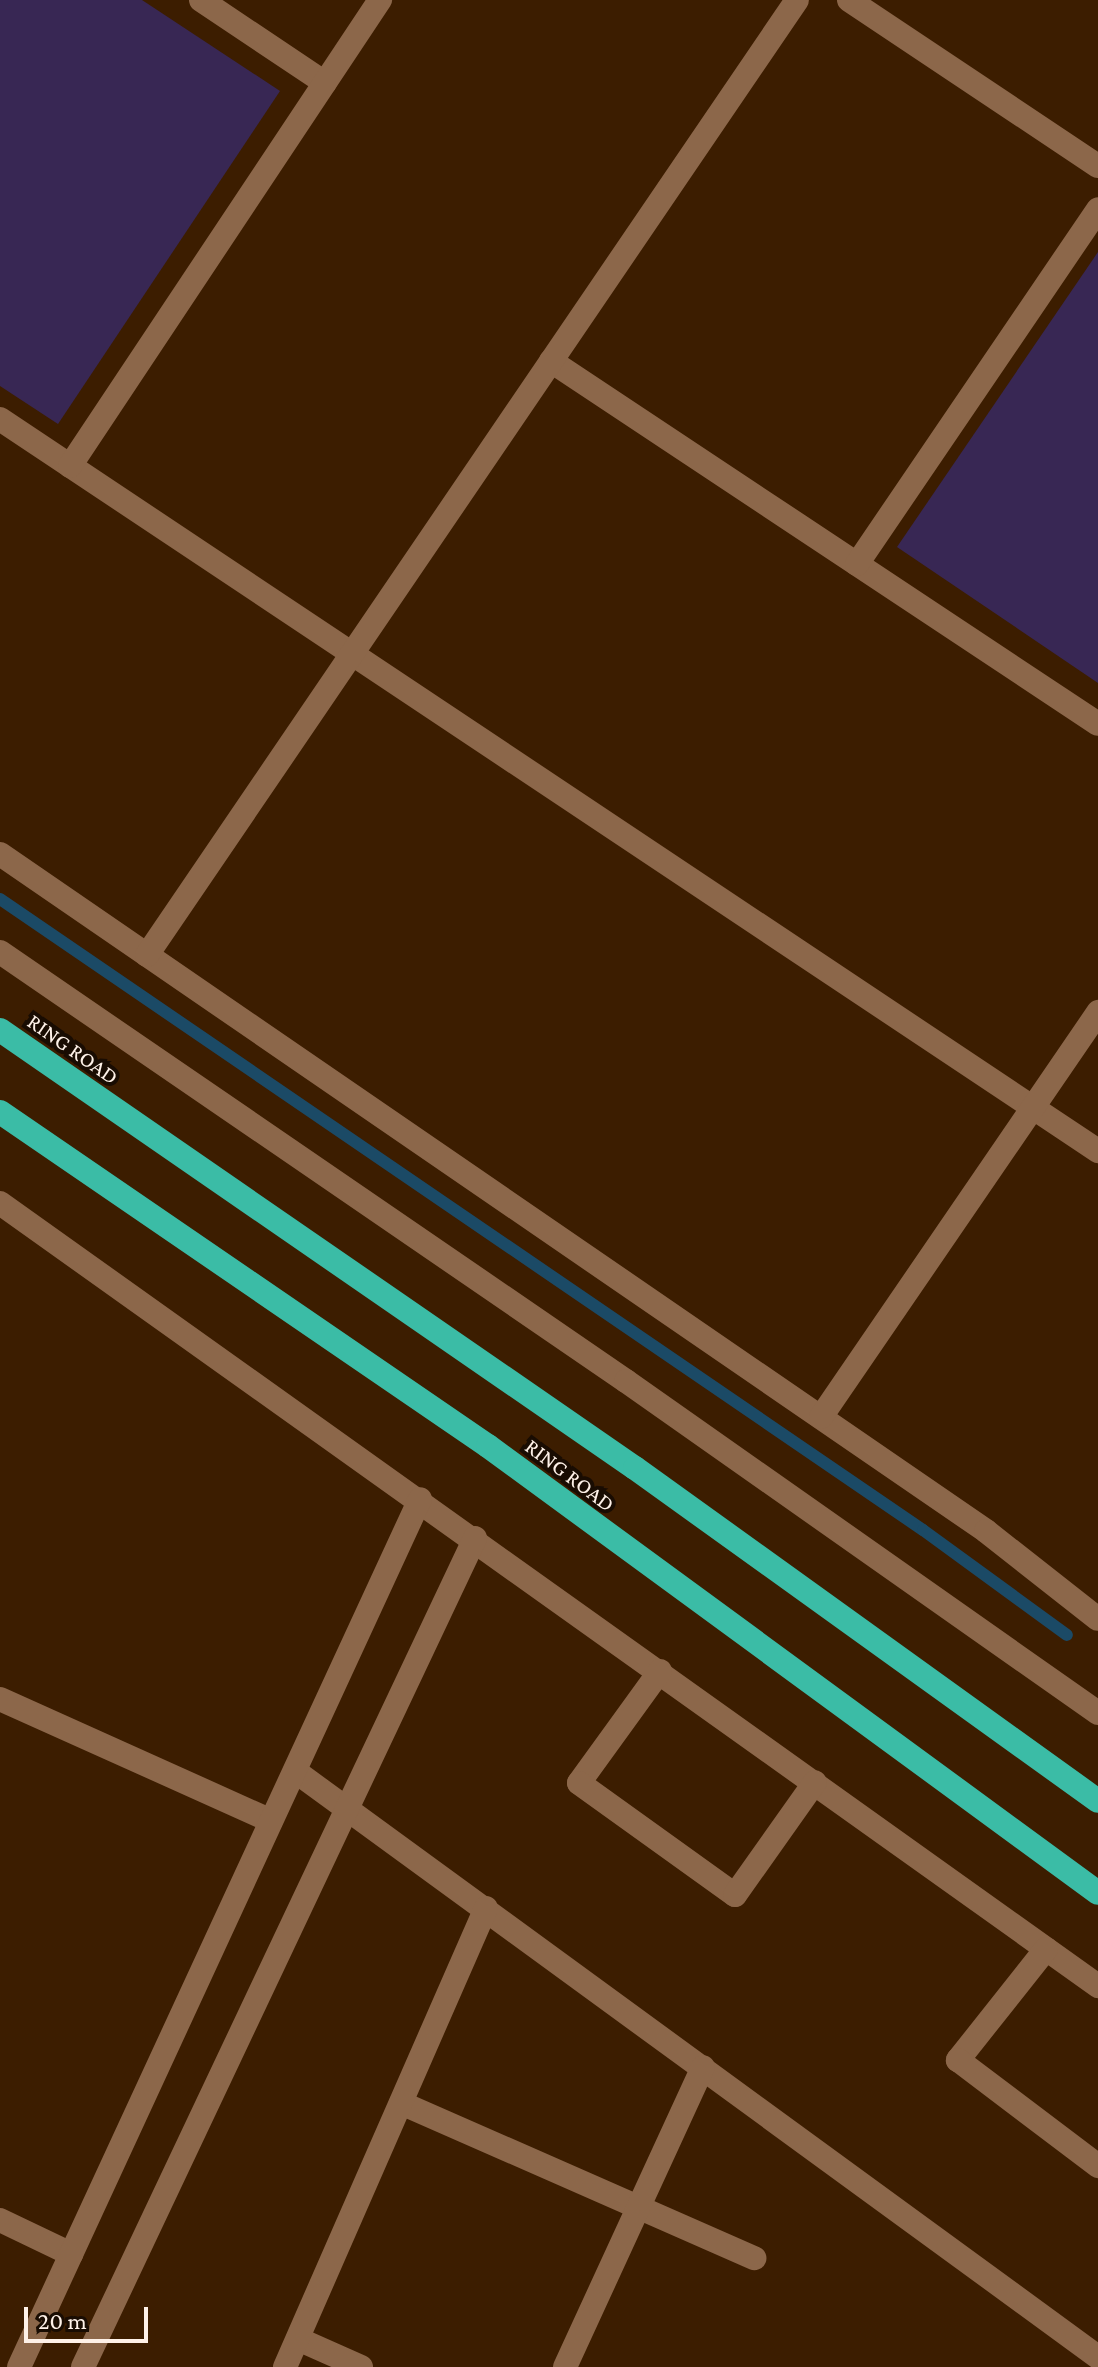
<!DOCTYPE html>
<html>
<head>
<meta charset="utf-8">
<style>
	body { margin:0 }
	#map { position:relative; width:1098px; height:2367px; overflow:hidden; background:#3c1d00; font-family:"Crimson Pro",serif }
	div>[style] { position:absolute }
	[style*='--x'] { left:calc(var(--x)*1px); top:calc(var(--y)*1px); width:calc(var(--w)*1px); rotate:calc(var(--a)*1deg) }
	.green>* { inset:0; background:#382754 }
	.stream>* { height:12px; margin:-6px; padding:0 6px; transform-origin:6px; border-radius:6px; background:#1b4a66 }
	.minor>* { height:24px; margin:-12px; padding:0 12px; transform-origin:12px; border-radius:12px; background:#8c674a }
	.highway>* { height:24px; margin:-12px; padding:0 12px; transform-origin:12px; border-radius:12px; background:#3bbca6 }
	span { translate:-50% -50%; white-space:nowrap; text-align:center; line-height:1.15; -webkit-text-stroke:8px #190c02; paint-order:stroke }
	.street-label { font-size:22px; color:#fef1e8 }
	.scale { position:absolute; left:24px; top:2307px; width:124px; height:36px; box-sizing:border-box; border:4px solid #fef1e8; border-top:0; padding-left:10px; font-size:24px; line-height:28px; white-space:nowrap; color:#fef1e8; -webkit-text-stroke:6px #190c02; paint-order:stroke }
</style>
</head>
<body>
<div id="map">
	<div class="green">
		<div style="clip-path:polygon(0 0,142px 0,280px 91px,58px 424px,0 386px)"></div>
		<div style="clip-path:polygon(1098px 252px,1098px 683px,897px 547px)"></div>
	</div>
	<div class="stream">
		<div style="--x:0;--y:899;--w:1118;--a:34.36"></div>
		<div style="--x:923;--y:1530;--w:178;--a:36.1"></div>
	</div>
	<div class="minor">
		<div style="--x:201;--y:0;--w:149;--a:33.8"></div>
		<div style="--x:849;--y:0;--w:299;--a:33.7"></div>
		<div style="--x:551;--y:361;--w:656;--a:33.57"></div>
		<div style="--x:0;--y:419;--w:1320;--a:33.69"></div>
		<div style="--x:70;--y:466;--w:560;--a:-56.37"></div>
		<div style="--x:857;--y:564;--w:429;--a:-55.8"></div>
		<div style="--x:0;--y:854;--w:1196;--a:34.47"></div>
		<div style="--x:986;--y:1531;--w:142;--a:38.2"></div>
		<div style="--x:0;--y:952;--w:759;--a:34.42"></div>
		<div style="--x:626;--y:1381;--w:577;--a:35.12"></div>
		<div style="--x:147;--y:955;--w:1155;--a:-55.76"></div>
		<div style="--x:0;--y:1203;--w:1349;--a:35.49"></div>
		<div style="--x:821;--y:1417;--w:491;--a:-55.6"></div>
		<div style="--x:660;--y:1671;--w:138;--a:125.9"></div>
		<div style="--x:579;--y:1783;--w:192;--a:35.7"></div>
		<div style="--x:735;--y:1895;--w:138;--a:-54.7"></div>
		<div style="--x:0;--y:1699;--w:297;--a:24.2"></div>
		<div style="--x:295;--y:1771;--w:994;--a:36.12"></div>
		<div style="--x:1046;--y:1949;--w:142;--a:128.4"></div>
		<div style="--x:958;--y:2060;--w:176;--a:37.1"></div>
		<div style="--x:401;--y:2103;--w:386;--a:23.7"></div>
		<div style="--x:0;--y:2220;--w:79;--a:25.6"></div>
		<div style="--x:298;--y:2339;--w:69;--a:24"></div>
		<div style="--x:19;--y:2367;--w:956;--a:-65.2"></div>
		<div style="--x:83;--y:2367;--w:917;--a:-64.69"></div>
		<div style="--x:285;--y:2367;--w:501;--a:-66.35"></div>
		<div style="--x:565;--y:2367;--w:330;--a:-65.3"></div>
	</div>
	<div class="highway">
		<div style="--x:0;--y:1030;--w:771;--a:34.6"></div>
		<div style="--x:635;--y:1468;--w:570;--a:35.72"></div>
		<div style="--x:0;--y:1112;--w:591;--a:34.39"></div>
		<div style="--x:488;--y:1446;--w:756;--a:36.23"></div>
	</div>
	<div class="street-label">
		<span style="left:73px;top:1049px;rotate:35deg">RING ROAD</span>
		<span style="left:570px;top:1475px;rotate:37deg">RING ROAD</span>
	</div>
	<div class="scale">20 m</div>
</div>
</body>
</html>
